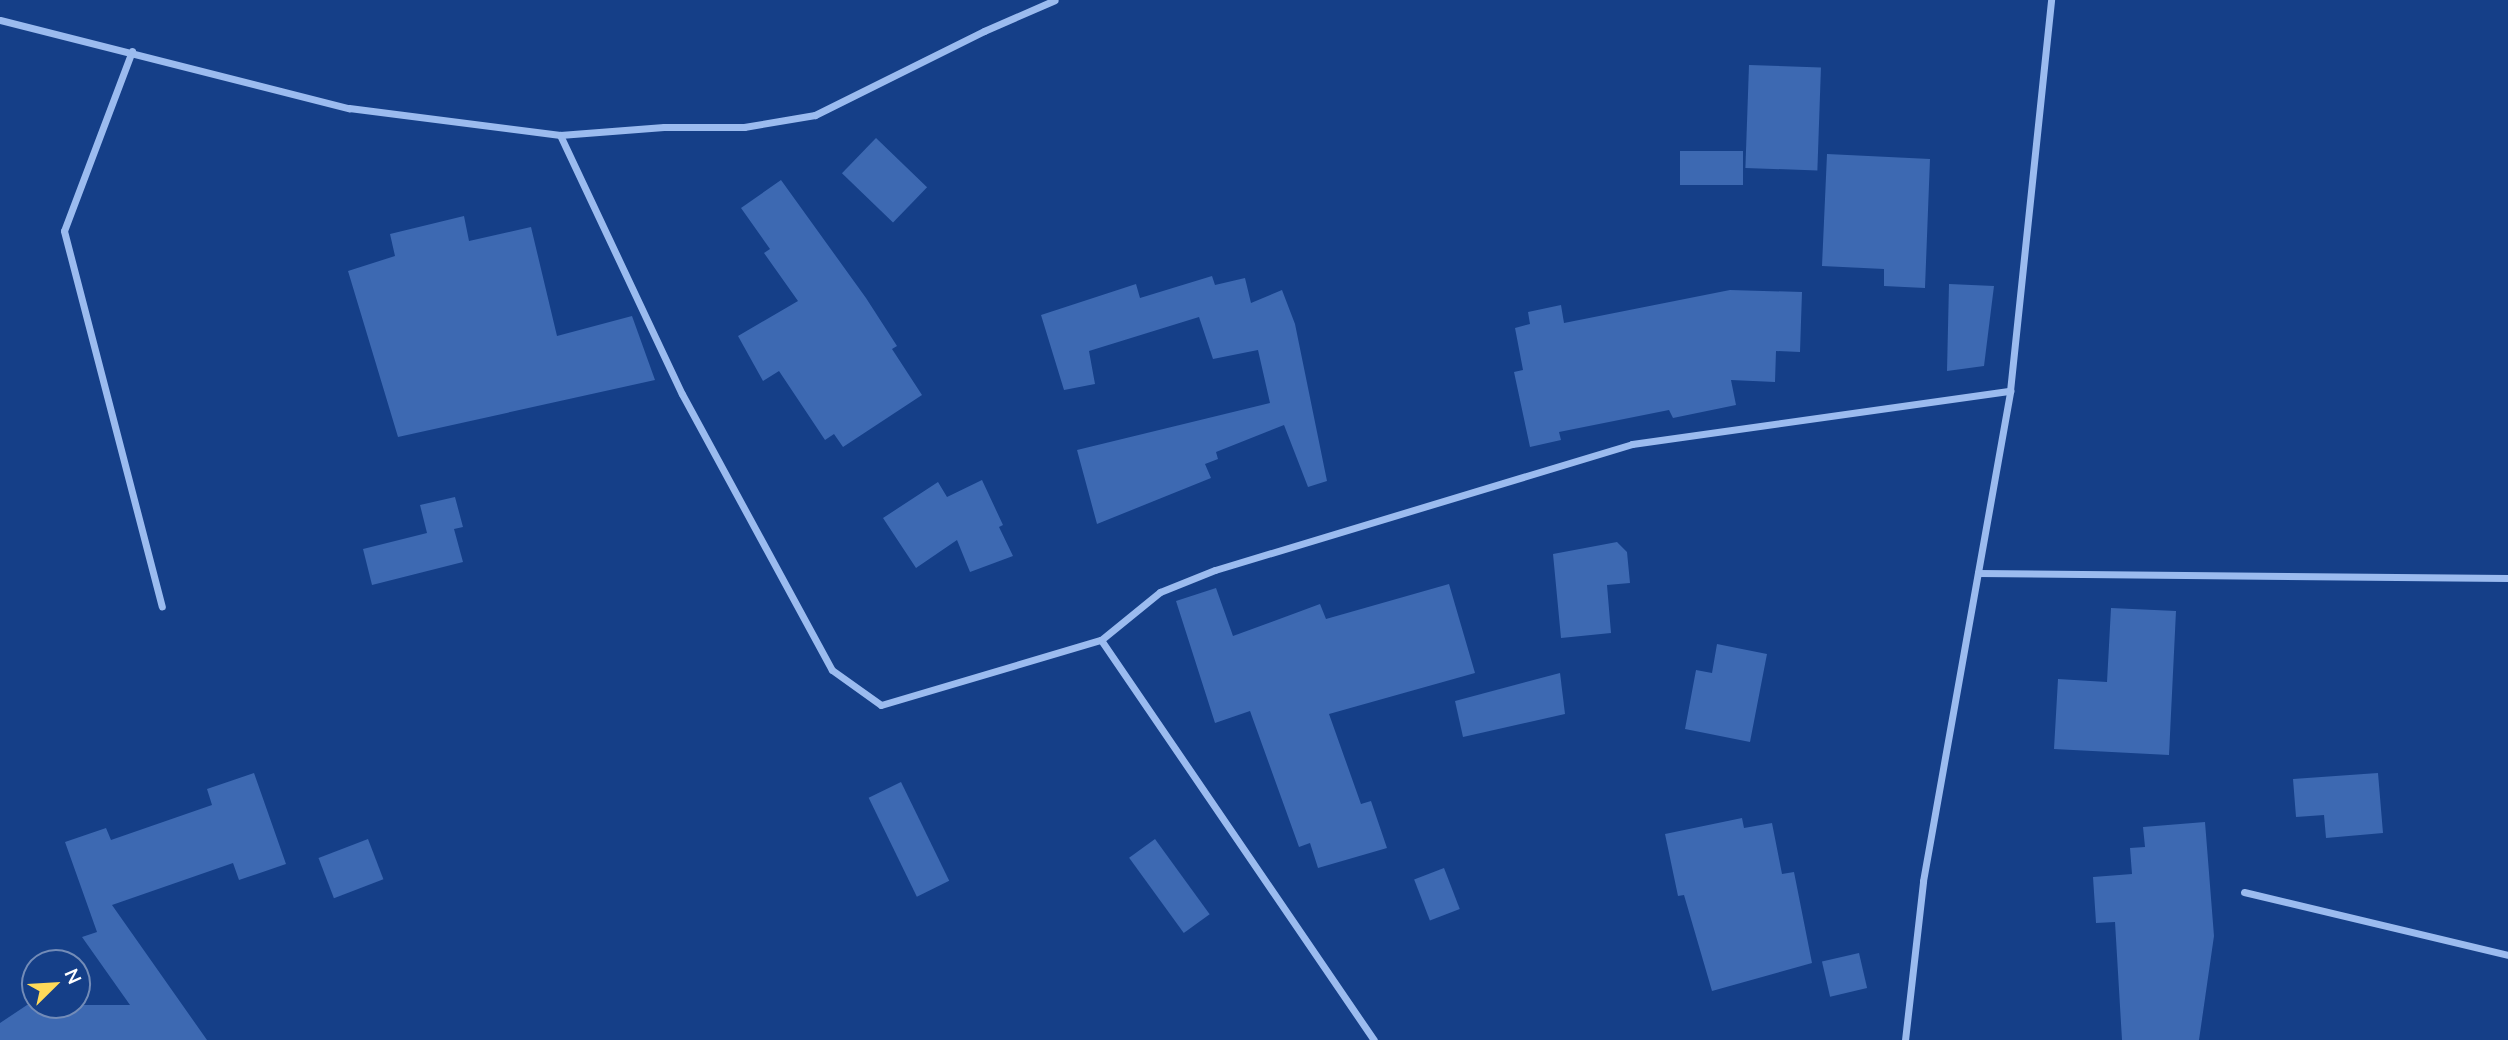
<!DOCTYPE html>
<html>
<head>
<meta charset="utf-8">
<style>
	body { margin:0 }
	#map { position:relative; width:2508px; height:1040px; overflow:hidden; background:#153f88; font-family:Mulish,sans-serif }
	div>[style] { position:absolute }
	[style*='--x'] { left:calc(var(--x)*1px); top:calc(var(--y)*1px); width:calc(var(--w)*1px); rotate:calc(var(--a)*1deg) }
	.building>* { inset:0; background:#3d69b2; transform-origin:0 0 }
	.minor>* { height:7px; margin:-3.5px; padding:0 3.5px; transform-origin:3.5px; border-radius:3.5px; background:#9bbbef }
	span { translate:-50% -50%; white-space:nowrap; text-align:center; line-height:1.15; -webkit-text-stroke:7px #153f88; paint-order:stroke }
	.north { position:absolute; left:21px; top:949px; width:70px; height:70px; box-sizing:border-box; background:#153f88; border:2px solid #738cb8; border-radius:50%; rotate:66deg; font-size:19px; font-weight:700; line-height:28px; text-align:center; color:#fff }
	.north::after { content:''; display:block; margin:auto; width:24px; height:32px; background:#ffda59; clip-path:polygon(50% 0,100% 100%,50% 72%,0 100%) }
</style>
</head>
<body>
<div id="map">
	<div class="building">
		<div style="left:1749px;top:65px;width:72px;height:103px;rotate:2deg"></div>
		<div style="left:876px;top:138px;width:71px;height:49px;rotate:44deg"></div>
		<div style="left:1743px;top:151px;width:34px;height:63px;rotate:90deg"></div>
		<div style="clip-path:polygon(1827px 154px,1930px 159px,1925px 288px,1884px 286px,1884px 269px,1822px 266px)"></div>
		<div style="clip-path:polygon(781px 180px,866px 298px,897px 346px,892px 349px,922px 395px,843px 447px,834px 434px,825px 440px,779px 371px,763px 381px,738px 336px,798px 301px,764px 253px,770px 249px,741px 208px)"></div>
		<div style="clip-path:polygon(464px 216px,469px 241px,531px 227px,557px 336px,632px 316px,655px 380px,398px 437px,348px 271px,395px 256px,390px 234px)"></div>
		<div style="clip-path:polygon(1212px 276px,1215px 285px,1245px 278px,1251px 303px,1282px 290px,1295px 324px,1327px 481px,1308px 487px,1284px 425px,1216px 452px,1218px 459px,1205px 464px,1211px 478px,1097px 524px,1077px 450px,1270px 403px,1258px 350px,1213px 359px,1199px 317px,1089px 351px,1095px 384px,1064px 390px,1041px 315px,1136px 284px,1140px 298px)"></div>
		<div style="clip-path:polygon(1949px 284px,1994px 286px,1984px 366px,1947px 371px)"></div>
		<div style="clip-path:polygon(1730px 290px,1802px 292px,1800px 352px,1776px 351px,1775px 382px,1731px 380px,1736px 405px,1673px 418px,1669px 410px,1559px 432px,1561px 440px,1530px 447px,1514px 372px,1523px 370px,1515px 328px,1530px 324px,1528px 312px,1561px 305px,1564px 323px)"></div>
		<div style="clip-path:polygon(982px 480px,1003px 525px,999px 527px,1013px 556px,970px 572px,957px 540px,916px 568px,883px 518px,938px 482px,947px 497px)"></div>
		<div style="clip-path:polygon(455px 497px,463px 527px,454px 529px,463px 562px,372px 585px,363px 549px,427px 533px,420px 505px)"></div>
		<div style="clip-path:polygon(1617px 542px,1627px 552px,1630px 583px,1607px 585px,1611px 633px,1561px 638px,1553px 554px)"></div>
		<div style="clip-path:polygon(1449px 584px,1475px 673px,1329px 714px,1361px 804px,1371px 801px,1387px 848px,1318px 868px,1310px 843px,1299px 847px,1250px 711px,1215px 723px,1176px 601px,1216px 588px,1233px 636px,1320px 604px,1326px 619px)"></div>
		<div style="clip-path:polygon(2111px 608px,2176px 611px,2169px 755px,2054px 749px,2058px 679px,2107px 682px)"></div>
		<div style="clip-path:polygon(1717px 644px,1767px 654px,1750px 742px,1685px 729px,1696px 670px,1712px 673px)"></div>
		<div style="clip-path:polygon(1560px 673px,1565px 714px,1463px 737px,1455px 701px)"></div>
		<div style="clip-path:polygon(254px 773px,286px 864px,239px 880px,233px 863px,112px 905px,207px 1040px,0 1040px,0 1023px,27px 1005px,130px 1005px,82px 937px,97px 932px,65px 842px,106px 828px,111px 840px,212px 805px,207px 789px)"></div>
		<div style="clip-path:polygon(2378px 773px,2383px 833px,2326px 838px,2324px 815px,2296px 817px,2293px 779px)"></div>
		<div style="left:901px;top:782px;width:110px;height:36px;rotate:64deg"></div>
		<div style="clip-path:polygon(1742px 818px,1744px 828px,1772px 823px,1782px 874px,1794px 872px,1812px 963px,1712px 991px,1684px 895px,1678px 896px,1665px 834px)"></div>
		<div style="clip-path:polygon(2205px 822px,2214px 936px,2199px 1040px,2122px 1040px,2115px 922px,2096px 923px,2093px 877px,2132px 874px,2130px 848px,2145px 847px,2143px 827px)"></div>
		<div style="left:368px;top:839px;width:43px;height:53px;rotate:69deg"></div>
		<div style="left:1155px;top:839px;width:93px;height:32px;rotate:54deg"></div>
		<div style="left:1444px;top:868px;width:44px;height:32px;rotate:69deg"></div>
		<div style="left:1859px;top:953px;width:36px;height:38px;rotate:77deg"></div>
	</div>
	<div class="minor">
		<div style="--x:0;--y:20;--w:360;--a:14.2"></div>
		<div style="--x:349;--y:108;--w:213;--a:7.3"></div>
		<div style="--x:560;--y:135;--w:104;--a:-4.4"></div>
		<div style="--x:664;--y:127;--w:80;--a:0"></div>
		<div style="--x:744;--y:127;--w:72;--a:-9.6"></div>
		<div style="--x:815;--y:115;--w:189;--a:-26.4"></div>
		<div style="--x:984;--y:31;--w:77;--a:-23.6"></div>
		<div style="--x:132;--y:51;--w:192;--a:110.7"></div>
		<div style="--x:64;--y:231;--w:388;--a:75.4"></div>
		<div style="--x:560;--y:135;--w:286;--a:64.8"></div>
		<div style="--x:682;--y:394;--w:314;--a:61.5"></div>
		<div style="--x:832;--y:670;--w:60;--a:35.5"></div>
		<div style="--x:881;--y:705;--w:229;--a:-16.5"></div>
		<div style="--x:1101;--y:640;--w:76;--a:-39.1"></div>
		<div style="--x:1160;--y:592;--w:59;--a:-21.8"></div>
		<div style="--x:1215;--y:570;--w:436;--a:-16.8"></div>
		<div style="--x:1632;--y:444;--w:382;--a:-8"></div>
		<div style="--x:1978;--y:573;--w:530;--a:0.54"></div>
		<div style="--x:1101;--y:640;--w:484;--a:55.7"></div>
		<div style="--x:2244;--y:892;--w:271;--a:13.4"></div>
		<div style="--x:1905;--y:1040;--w:160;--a:-83.5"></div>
		<div style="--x:1923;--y:881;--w:498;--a:-79.9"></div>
		<div style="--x:2010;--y:391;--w:393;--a:-84"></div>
	</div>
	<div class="north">N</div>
</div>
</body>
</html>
